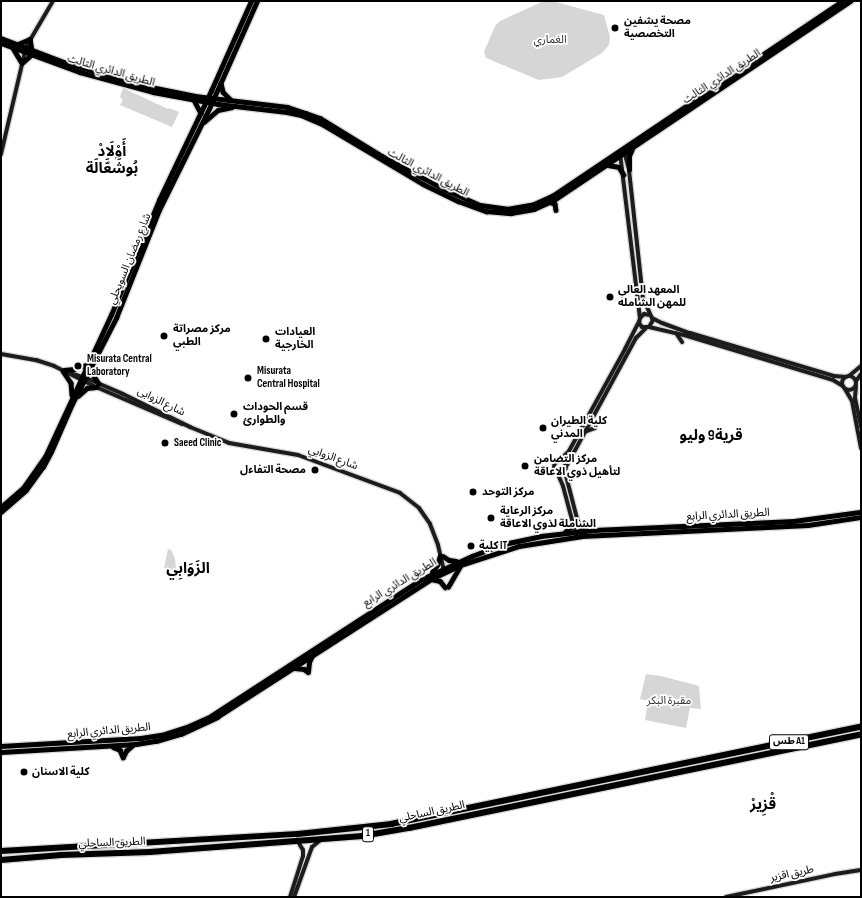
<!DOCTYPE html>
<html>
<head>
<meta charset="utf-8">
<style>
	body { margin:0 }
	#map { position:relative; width:862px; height:898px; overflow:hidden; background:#fff; font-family:"Sofia Sans Condensed","Noto Sans Arabic",sans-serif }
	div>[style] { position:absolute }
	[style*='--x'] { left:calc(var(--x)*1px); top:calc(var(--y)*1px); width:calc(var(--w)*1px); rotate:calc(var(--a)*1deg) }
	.green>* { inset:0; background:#d6d6d6 }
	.roads { filter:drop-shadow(1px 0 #dbdbdb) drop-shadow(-1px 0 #dbdbdb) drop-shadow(0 1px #dbdbdb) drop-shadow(0 -1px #dbdbdb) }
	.secondary>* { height:4px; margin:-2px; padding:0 2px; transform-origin:2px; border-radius:2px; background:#1c1c1c }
	.secondary>.ring { margin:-2px; padding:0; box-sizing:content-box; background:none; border:4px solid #1c1c1c; border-radius:50% }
	.primary>* { height:4.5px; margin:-2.25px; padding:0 2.25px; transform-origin:2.25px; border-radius:2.25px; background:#000 }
	.highway>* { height:5.5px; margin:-2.75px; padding:0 2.75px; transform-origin:2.75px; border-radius:2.75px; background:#000 }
	.dots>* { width:11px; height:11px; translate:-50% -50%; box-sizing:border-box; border:2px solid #fff; border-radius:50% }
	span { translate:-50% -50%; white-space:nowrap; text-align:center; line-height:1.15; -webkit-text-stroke:3.5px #fff; paint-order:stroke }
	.shield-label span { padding:1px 3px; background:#fff; border:1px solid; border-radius:3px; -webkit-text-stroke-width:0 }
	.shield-label { font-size:10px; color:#000; font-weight:700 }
	.poi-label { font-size:11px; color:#000; font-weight:700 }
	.left { translate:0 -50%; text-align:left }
	.right { translate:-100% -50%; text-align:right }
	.park-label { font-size:11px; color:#2d2d2d }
	.street-label { font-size:11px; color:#000 }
	.district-label { font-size:15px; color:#000; font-weight:700 }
	.frame { position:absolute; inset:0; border:2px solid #000; pointer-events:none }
</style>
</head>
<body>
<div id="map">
	<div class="green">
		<div style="clip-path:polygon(544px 1px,552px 1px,604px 15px,610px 37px,609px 45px,602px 53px,562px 77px,539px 80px,486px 58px,484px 52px,495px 26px,500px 21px)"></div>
		<div style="clip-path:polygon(123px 88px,168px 109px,169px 108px,179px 112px,172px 127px,120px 105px,123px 100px,120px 97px)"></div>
		<div style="clip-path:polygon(168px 549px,171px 550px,175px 558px,176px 571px,164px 568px)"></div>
		<div style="clip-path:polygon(646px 674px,661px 676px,699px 686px,701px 709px,690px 708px,686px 728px,645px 720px,648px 701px,640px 699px)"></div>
	</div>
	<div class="roads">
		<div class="secondary">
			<div style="--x:624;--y:151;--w:20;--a:75"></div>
			<div style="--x:629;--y:170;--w:129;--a:83.8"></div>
			<div style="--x:643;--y:298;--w:24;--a:66"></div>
			<div style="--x:653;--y:320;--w:8;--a:120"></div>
			<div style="--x:649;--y:327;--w:7;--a:180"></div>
			<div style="--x:642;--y:327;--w:5;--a:-127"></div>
			<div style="--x:639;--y:323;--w:5;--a:-79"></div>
			<div style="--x:640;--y:318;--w:6;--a:-45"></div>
			<div style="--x:644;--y:314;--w:6;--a:9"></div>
			<div style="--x:620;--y:153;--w:166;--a:83.1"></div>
			<div style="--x:1;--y:154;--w:110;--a:-76.8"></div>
			<div style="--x:26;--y:47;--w:53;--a:-59.6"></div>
			<div style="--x:652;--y:318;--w:11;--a:27"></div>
			<div style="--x:662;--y:323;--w:30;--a:20"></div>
			<div style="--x:690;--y:333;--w:150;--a:16.6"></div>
			<div style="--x:834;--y:376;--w:12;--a:5"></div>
			<div style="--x:649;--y:327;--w:36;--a:13"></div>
			<div style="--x:684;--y:335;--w:156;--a:16.8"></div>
			<div style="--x:833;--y:380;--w:12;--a:31"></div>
			<div style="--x:676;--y:333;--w:11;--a:56"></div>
			<div style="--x:1;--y:354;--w:36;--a:10"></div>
			<div style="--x:36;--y:360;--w:19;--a:18"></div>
			<div style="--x:54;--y:366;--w:47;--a:26.6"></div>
			<div style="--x:96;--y:387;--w:94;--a:23.3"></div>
			<div style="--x:64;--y:371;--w:23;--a:18"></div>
			<div style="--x:86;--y:378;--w:40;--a:23.4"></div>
			<div style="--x:123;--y:394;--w:75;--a:26.2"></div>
			<div style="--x:190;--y:427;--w:42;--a:22.3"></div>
			<div style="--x:229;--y:443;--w:70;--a:9.9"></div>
			<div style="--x:298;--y:455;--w:109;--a:20.4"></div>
			<div style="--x:400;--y:493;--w:24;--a:38"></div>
			<div style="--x:419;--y:508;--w:19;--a:55"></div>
			<div style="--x:430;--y:524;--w:22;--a:69"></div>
			<div style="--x:438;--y:545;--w:28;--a:77"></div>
			<div style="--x:849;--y:376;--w:16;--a:-40"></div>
			<div class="ring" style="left:842px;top:376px;width:10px;height:10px"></div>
			<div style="--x:856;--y:381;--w:9;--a:-54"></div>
			<div style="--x:856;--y:386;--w:12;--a:95"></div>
			<div style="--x:855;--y:398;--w:30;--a:78"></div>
			<div style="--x:845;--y:389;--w:14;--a:60"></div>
			<div style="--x:852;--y:401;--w:48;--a:79.2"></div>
			<div style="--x:584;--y:432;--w:12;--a:-20"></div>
			<div class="ring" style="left:554px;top:461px;width:8px;height:8px"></div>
			<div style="--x:559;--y:461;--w:14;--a:-45"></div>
			<div style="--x:569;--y:451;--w:116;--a:-61.2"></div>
			<div style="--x:625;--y:349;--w:31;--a:-63"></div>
			<div style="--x:567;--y:465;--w:145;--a:-61.5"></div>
			<div style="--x:636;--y:338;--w:14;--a:-45"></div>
			<div style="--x:557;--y:472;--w:15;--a:67"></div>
			<div style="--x:563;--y:486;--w:51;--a:75.1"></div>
			<div style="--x:565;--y:472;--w:64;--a:75.5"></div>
			<div style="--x:290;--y:897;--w:43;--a:-72.4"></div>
			<div style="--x:303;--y:856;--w:6;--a:-90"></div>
			<div style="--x:303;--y:850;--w:12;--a:-121"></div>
			<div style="--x:294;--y:897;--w:53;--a:-70.2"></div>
			<div style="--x:312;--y:847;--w:13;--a:-39"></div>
			<div style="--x:726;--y:897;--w:111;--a:-11.9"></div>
			<div style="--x:835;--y:874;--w:26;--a:-9"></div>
		</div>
		<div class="primary">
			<div style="--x:1;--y:38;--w:67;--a:20.9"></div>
			<div style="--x:64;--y:62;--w:85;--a:16.3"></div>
			<div style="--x:146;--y:86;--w:50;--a:11.5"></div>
			<div style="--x:195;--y:96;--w:93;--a:6.8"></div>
			<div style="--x:287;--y:107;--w:20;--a:18"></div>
			<div style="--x:306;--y:113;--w:15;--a:20"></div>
			<div style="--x:320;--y:118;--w:73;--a:31.5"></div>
			<div style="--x:382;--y:156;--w:70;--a:28"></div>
			<div style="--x:444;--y:189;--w:39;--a:24"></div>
			<div style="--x:480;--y:205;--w:27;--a:8"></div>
			<div style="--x:507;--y:209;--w:27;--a:-10"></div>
			<div style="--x:534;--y:204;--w:20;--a:-24"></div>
			<div style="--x:552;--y:196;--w:349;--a:-33.9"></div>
			<div style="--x:1;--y:43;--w:84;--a:20.2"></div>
			<div style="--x:80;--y:72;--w:76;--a:15.3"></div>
			<div style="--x:153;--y:92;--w:66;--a:10.5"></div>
			<div style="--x:218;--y:104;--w:69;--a:6.6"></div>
			<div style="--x:287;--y:112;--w:14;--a:12"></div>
			<div style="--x:301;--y:115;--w:23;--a:23"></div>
			<div style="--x:322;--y:124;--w:117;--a:30.7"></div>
			<div style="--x:423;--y:184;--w:39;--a:26"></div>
			<div style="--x:458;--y:201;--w:30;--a:20"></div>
			<div style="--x:486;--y:211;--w:25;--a:5"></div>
			<div style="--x:511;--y:213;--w:23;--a:-10"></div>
			<div style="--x:534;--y:209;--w:22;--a:-24"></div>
			<div style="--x:554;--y:200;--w:357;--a:-33.9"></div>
			<div style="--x:18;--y:44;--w:13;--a:-23"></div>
			<div style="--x:30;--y:39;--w:11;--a:80"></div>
			<div style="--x:13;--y:48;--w:17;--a:59"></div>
			<div style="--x:22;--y:63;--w:12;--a:-42"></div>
			<div style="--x:221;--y:83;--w:9;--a:77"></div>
			<div style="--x:223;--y:92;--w:11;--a:45"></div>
			<div style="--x:194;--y:100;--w:15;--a:62"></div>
			<div style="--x:204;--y:122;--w:18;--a:-41"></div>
			<div style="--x:218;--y:110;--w:14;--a:-12"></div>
			<div style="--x:608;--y:165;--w:11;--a:10"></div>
			<div style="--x:619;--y:167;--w:9;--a:58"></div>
			<div style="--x:629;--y:170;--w:14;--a:-90"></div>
			<div style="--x:629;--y:156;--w:8;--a:-67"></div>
			<div style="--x:550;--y:202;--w:5;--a:22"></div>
			<div style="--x:555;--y:204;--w:6;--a:81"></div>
			<div style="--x:92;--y:367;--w:9;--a:77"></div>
			<div style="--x:94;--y:376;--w:9;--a:58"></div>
			<div style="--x:64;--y:370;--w:10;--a:-6"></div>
			<div style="--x:74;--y:369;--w:16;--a:-18"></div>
			<div style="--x:63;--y:371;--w:14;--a:56"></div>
			<div style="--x:71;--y:383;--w:12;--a:85"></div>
			<div style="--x:78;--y:396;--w:12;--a:-42"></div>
			<div style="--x:87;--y:388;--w:9;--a:-6"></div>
			<div style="--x:1;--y:507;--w:29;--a:-41"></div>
			<div style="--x:23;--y:488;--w:38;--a:-55"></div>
			<div style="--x:45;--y:457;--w:157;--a:-65.1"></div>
			<div style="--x:111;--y:315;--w:125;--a:-67.3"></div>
			<div style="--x:159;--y:200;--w:121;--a:-64.5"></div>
			<div style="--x:211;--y:91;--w:98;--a:-66"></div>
			<div style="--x:1;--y:512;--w:33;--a:-41"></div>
			<div style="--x:26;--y:490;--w:29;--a:-54"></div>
			<div style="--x:43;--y:467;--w:17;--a:-62"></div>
			<div style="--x:51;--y:452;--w:52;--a:-66.4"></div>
			<div style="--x:72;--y:404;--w:97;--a:-62.9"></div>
			<div style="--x:116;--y:318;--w:116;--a:-68.3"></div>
			<div style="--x:159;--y:210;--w:113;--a:-63.7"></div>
			<div style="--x:209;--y:109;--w:118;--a:-66"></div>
			<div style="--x:577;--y:521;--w:8;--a:45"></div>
			<div style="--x:583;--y:527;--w:8;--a:23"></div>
			<div style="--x:565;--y:532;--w:8;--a:-40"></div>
			<div style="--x:571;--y:527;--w:5;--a:-68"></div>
			<div style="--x:443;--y:556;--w:7;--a:34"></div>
			<div style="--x:449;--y:560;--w:7;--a:8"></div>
			<div style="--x:432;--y:572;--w:9;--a:-54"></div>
			<div style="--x:437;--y:565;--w:9;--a:-72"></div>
			<div style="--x:431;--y:579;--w:9;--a:13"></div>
			<div style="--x:440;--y:581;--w:8;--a:50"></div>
			<div style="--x:448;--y:587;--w:24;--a:-60"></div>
			<div style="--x:294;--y:668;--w:10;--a:6"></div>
			<div style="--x:304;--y:669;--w:5;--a:37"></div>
			<div style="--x:308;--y:672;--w:10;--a:-84"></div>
			<div style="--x:309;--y:662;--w:7;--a:-63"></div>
			<div style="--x:1;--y:746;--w:140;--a:-3.3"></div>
			<div style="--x:141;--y:738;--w:24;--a:-9"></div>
			<div style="--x:165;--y:734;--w:25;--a:-18"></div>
			<div style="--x:189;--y:726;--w:24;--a:-24"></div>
			<div style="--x:211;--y:716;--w:252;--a:-33"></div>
			<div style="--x:422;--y:579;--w:55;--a:-24.7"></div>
			<div style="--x:472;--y:556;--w:34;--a:-21"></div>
			<div style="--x:504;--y:544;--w:38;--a:-12"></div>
			<div style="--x:541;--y:536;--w:53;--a:-6.5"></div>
			<div style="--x:594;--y:530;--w:200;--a:-2.6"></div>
			<div style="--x:794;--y:521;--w:68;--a:-7.7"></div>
			<div style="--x:113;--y:747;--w:8;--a:23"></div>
			<div style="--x:120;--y:750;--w:8;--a:67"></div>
			<div style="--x:1;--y:752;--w:135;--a:-3.4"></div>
			<div style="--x:136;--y:744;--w:20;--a:-9"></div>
			<div style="--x:156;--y:741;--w:26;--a:-16"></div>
			<div style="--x:181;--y:734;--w:40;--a:-25"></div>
			<div style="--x:217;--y:717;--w:255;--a:-32.8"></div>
			<div style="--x:431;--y:579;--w:33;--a:-25"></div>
			<div style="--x:461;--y:565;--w:61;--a:-18.1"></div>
			<div style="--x:519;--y:546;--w:64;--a:-9"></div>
			<div style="--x:582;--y:536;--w:226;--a:-2.8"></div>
			<div style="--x:808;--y:525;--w:54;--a:-8.6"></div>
			<div style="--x:123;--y:757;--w:7;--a:-63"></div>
			<div style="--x:126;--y:751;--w:9;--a:-41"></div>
		</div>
		<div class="highway">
			<div style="--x:1;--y:851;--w:297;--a:-3.3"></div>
			<div style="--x:298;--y:834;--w:94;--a:-6.1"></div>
			<div style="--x:391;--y:824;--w:480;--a:-11.7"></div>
			<div style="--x:1;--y:860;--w:60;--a:-4.8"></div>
			<div style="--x:61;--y:855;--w:89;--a:-1.9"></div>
			<div style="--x:150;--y:852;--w:213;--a:-4.3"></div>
			<div style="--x:362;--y:836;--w:48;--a:-9.7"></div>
			<div style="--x:409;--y:828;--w:462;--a:-11.7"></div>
		</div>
	</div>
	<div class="dots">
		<div style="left:615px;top:28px;background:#000"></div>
		<div style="left:610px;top:297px;background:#000"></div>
		<div style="left:164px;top:336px;background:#000"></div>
		<div style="left:266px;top:339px;background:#000"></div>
		<div style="left:78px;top:366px;background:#000"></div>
		<div style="left:248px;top:378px;background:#000"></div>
		<div style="left:234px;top:414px;background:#000"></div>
		<div style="left:543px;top:428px;background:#000"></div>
		<div style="left:165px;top:443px;background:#000"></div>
		<div style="left:525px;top:466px;background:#000"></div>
		<div style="left:315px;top:470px;background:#000"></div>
		<div style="left:473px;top:492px;background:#000"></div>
		<div style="left:491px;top:518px;background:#000"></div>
		<div style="left:471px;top:546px;background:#000"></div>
		<div style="left:24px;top:772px;background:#000"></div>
	</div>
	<div class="shield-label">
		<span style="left:789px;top:742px">طس A1</span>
		<span style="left:368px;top:834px">1</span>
	</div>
	<div class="poi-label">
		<span class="left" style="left:624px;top:28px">مصحة يشفين<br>التخصصية</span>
		<span class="left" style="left:618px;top:297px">المعهد العالي<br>للمهن الشامله</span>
		<span class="left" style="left:173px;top:336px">مركز مصراتة<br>الطبي</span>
		<span class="left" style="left:275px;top:339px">العيادات<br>الخارجية</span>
		<span class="left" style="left:87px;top:366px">Misurata Central<br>Laboratory</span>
		<span class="left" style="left:257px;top:378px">Misurata<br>Central Hospital</span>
		<span class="left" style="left:243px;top:414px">قسم الحوداث<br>والطوارئ</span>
		<span class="left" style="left:551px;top:428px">كلية الطيران<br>المدني</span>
		<span class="left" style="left:174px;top:443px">Saeed Clinic</span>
		<span class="left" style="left:534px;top:466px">مركز التضامن<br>لتأهيل ذوي الاعاقة</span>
		<span class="right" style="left:306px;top:470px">مصحة التفاءل</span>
		<span class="left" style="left:482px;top:492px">مركز التوحد</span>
		<span class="left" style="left:500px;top:518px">مركز الرعاية<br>الشاملة لذوي الاعاقة</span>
		<span class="left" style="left:479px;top:546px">كلية IT</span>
		<span class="left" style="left:32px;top:772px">كلية الاسنان</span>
	</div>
	<div class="park-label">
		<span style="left:550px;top:40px">الغماري</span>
		<span style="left:669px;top:701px">مقبرة البكر</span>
	</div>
	<div class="street-label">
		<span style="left:111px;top:71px;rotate:16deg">الطريق الدائري الثالث</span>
		<span style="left:722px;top:77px;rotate:-33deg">الطريق الدائري الثالث</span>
		<span style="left:428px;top:173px;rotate:28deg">الطريق الدائري الثالث</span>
		<span style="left:130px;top:259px;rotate:-68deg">شارع رمضان السويحلي</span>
		<span style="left:161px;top:402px;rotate:26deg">شارع الزوابى</span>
		<span style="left:333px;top:458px;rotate:20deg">شارع الزوابي</span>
		<span style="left:728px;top:515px;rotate:-3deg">الطريق الدائري الرابع</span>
		<span style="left:400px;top:583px;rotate:-31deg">الطريق الدائري الرابع</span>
		<span style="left:109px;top:731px;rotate:-5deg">الطريق الدائري الرابع</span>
		<span style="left:432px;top:812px;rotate:-12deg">الطريق الساحلي</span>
		<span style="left:112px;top:843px;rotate:-2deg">الطريق الساحلي</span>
		<span style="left:792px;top:874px;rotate:-12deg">طريق اقزير</span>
	</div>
	<div class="district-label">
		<span style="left:112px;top:160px">أَوْلَادْ<br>بُوشَعَّالَة</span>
		<span style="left:711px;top:436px">قرية9 وليو</span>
		<span style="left:188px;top:569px">الزَوَابِي</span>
		<span style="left:763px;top:805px">قْزِيرْ</span>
	</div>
	<div class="frame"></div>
</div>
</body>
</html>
